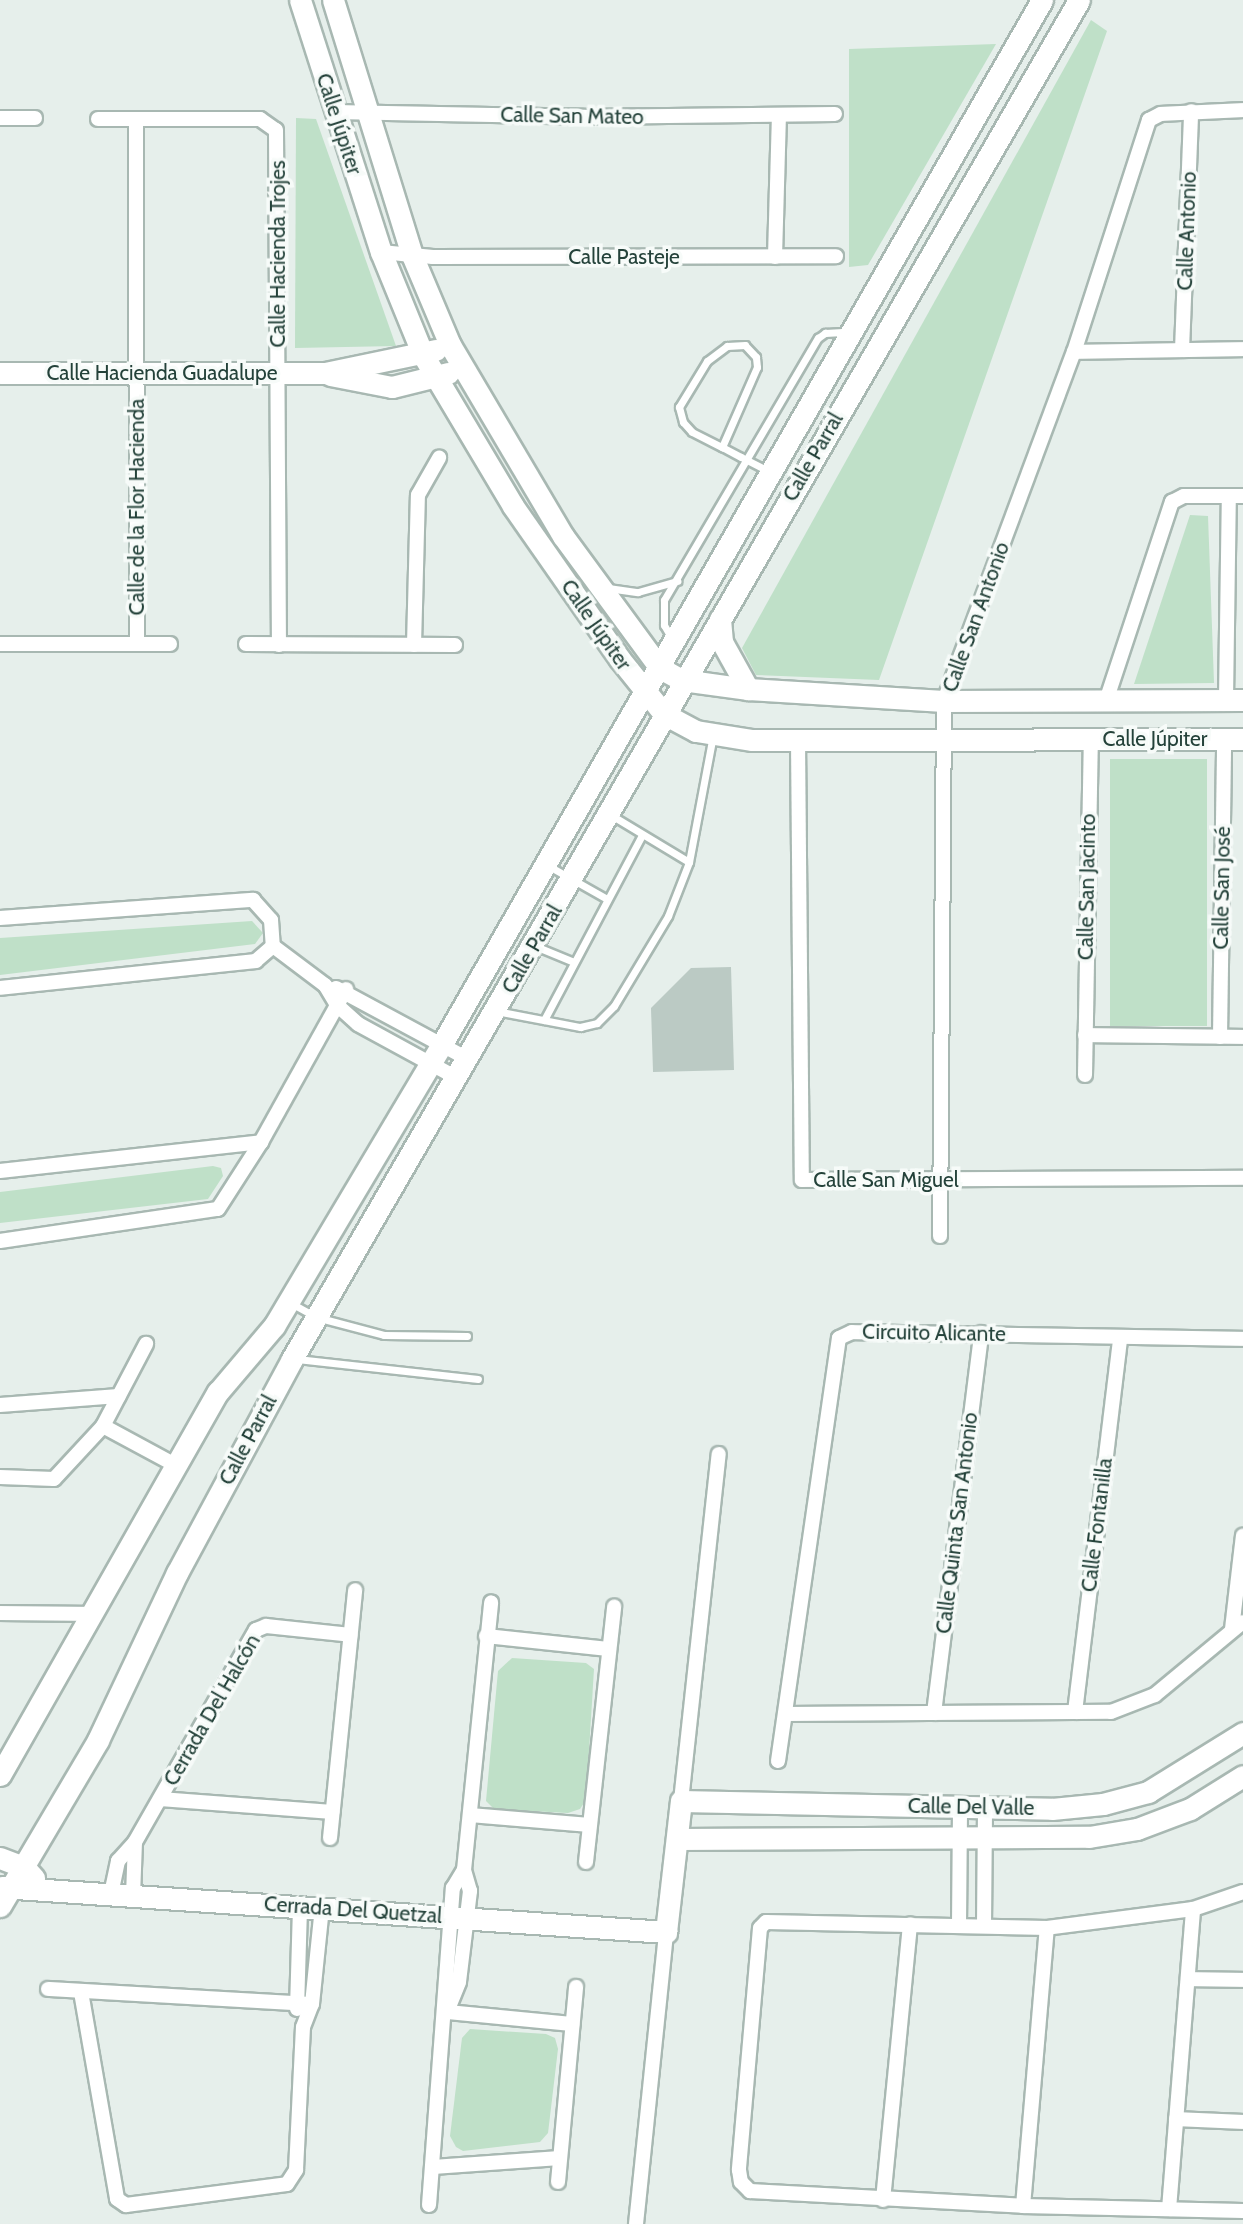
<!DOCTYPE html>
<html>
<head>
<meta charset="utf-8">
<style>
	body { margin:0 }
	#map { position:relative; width:1243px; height:2224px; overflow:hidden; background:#e6efeb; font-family:Cabin,sans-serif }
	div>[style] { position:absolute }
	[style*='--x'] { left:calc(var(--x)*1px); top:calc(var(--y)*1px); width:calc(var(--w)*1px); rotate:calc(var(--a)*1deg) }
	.green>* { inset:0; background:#bfe0c8; transform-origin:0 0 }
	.building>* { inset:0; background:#bbcac4 }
	.roads { filter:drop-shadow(2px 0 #a8b8b2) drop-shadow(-2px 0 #a8b8b2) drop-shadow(0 2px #a8b8b2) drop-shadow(0 -2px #a8b8b2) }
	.lane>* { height:7px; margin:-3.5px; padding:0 3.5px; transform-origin:3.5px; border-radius:3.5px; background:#fff }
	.street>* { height:14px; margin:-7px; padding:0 7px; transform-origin:7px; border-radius:7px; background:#fff }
	.secondary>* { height:21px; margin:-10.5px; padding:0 10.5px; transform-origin:10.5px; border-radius:10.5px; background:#fff }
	span { translate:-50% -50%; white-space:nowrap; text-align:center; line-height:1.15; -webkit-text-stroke:7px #f7fbf9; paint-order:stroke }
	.street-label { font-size:21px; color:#24423a }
</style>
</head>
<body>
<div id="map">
	<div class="green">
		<div style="clip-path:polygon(1091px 20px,1107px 31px,879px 680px,756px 675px,742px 648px)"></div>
		<div style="clip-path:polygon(996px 44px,868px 265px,849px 267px,849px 49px)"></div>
		<div style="clip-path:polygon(296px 118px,316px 119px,396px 346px,295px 348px)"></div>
		<div style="clip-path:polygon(1190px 515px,1208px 516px,1214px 683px,1134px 684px)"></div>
		<div style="left:1207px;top:759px;width:267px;height:97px;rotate:90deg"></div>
		<div style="clip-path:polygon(252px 921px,263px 933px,255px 944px,0 975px,0 938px)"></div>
		<div style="clip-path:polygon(213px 1166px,221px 1168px,223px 1176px,208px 1199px,0 1223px,0 1192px)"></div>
		<div style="clip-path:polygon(512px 1658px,586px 1663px,594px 1669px,586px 1800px,580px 1809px,568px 1813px,494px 1809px,486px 1801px,498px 1671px)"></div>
		<div style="clip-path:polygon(470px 2029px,546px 2034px,555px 2038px,558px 2049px,548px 2133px,540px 2142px,463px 2151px,456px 2147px,450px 2136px,462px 2038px)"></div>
	</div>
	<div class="building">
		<div style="clip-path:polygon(731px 967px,734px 1070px,653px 1072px,651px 1008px,691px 968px)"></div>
	</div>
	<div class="roads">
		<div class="lane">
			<div style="--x:722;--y:447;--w:87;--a:-66.4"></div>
			<div style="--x:757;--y:367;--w:10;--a:-96"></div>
			<div style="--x:756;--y:357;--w:16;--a:-133"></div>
			<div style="--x:745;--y:345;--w:18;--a:177"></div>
			<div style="--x:727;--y:346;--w:25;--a:143"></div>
			<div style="--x:707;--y:361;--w:54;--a:121.3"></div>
			<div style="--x:679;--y:407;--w:16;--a:75"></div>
			<div style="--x:683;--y:422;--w:13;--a:48"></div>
			<div style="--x:692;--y:432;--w:34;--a:27"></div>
			<div style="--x:722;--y:447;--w:21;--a:28"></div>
			<div style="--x:741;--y:457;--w:31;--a:27"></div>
			<div style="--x:608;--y:588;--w:30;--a:8"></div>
			<div style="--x:638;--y:592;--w:41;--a:-15.8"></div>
			<div style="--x:671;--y:637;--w:14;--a:-120"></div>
			<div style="--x:664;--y:625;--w:25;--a:-90"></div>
			<div style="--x:664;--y:600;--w:304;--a:-59.6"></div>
			<div style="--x:818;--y:338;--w:9;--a:-36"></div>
			<div style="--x:825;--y:333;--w:22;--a:-3"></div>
			<div style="--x:611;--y:815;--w:91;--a:31.1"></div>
			<div style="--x:547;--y:865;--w:69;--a:29.5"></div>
			<div style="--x:535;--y:946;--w:42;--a:22.3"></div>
			<div style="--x:496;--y:1011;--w:86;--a:10.8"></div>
			<div style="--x:580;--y:1027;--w:17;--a:-13"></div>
			<div style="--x:597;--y:1023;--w:24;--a:-45"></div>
			<div style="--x:614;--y:1006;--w:105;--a:-59"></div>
			<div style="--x:668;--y:916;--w:58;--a:-68.7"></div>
			<div style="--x:689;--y:862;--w:129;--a:-79.3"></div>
			<div style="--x:544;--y:1020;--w:209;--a:-62.1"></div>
			<div style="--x:289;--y:1302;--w:31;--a:29"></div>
			<div style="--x:316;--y:1317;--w:70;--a:14.8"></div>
			<div style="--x:384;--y:1335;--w:83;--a:0.7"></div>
			<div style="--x:297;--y:1359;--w:182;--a:6.3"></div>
		</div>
		<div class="street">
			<div style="--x:334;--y:112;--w:251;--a:1.1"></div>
			<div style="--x:585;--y:117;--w:250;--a:-0.7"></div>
			<div style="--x:0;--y:118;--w:35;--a:0"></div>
			<div style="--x:98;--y:119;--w:162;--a:0"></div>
			<div style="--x:260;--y:119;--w:19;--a:35"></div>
			<div style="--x:276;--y:130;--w:515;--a:89.67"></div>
			<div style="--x:136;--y:119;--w:525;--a:89.89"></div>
			<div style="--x:381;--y:252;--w:52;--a:5.5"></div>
			<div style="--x:433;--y:257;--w:403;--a:-0.1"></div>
			<div style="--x:775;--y:257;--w:140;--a:-88.4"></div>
			<div style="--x:1182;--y:350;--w:239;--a:-87.8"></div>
			<div style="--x:1074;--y:352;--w:169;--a:-1"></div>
			<div style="--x:0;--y:644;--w:170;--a:0"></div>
			<div style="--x:246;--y:644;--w:209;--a:0.3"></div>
			<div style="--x:414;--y:645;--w:150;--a:-88.5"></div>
			<div style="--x:418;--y:495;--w:43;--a:-60.4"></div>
			<div style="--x:1226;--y:700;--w:204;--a:-89.2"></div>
			<div style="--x:1106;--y:701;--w:210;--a:-71.7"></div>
			<div style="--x:1172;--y:502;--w:13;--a:-27"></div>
			<div style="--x:1184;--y:496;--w:59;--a:0"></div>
			<div style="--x:798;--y:740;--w:440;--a:89.5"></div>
			<div style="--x:802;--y:1180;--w:441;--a:-0.3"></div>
			<div style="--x:0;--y:918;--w:254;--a:-4.1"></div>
			<div style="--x:253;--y:900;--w:27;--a:48"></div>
			<div style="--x:271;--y:920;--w:26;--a:86"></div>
			<div style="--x:273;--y:946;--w:23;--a:139"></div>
			<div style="--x:256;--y:961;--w:257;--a:174"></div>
			<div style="--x:273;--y:946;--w:65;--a:36.9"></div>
			<div style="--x:325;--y:985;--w:23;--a:59"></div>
			<div style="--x:337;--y:1005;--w:28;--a:42"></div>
			<div style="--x:358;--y:1024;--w:113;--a:28.6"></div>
			<div style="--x:336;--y:988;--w:150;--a:28.3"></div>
			<div style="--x:1085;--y:1035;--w:158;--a:0.7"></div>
			<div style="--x:1220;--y:1037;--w:298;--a:-89.2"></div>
			<div style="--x:1085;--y:1075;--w:336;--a:-89"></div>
			<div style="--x:0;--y:1171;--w:263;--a:-6.3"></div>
			<div style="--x:940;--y:1236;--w:535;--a:-89.57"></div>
			<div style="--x:944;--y:701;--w:372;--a:-69.6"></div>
			<div style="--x:1074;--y:352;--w:244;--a:-72.1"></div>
			<div style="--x:1149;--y:120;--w:13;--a:-27"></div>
			<div style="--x:1161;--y:114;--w:82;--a:-2.8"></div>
			<div style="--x:0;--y:1241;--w:220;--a:-8.4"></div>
			<div style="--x:218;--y:1209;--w:80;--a:-57.3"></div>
			<div style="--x:261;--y:1142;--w:175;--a:-60.9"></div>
			<div style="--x:0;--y:1405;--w:119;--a:-4.3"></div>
			<div style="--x:103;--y:1426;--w:84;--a:28.4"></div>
			<div style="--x:0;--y:1477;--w:54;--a:2.1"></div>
			<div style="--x:54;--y:1479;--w:72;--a:-47.2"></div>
			<div style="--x:103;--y:1426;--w:93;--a:-62.3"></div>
			<div style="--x:0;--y:1613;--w:92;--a:0.6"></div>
			<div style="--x:1232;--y:1629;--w:94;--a:-83.3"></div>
			<div style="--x:486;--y:1636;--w:123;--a:6.1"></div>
			<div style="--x:1075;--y:1712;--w:376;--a:-83.1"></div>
			<div style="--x:934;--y:1713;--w:383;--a:-82.9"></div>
			<div style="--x:785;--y:1714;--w:326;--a:-0.4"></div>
			<div style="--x:1111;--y:1712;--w:47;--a:-21.1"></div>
			<div style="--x:1155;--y:1695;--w:114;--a:-39.7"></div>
			<div style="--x:778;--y:1761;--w:427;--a:-81.8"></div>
			<div style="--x:839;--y:1338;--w:14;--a:-25"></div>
			<div style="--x:852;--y:1332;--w:391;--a:1"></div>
			<div style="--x:160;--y:1799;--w:173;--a:4.3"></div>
			<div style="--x:681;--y:1801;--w:349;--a:-83.8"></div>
			<div style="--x:470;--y:1815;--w:120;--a:4.8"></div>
			<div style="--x:330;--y:1838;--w:249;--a:-84.2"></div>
			<div style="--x:586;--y:1862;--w:257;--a:-83.7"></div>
			<div style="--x:1243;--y:1892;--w:53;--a:161.2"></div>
			<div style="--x:1193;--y:1909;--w:147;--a:172.6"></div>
			<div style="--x:1047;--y:1928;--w:281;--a:-178.8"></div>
			<div style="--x:766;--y:1922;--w:8;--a:135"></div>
			<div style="--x:760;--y:1928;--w:243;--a:95"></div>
			<div style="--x:739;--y:2170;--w:12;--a:81"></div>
			<div style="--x:741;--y:2182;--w:13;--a:45"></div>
			<div style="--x:750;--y:2191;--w:273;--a:3.1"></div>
			<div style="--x:1023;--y:2206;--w:220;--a:1.3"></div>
			<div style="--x:111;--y:1894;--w:34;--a:-78"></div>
			<div style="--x:118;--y:1861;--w:25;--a:-48"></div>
			<div style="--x:135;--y:1842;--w:244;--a:-60.3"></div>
			<div style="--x:256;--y:1630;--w:11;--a:-22"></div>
			<div style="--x:266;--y:1626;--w:85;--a:6"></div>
			<div style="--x:133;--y:1896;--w:54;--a:-87.9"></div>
			<div style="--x:959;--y:1925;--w:118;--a:-89.5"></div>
			<div style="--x:984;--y:1926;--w:119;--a:-89.5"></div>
			<div style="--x:1188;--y:1979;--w:55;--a:1"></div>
			<div style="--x:48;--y:1989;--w:264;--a:3.3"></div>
			<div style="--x:81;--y:1992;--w:210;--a:80.1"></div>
			<div style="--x:117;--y:2199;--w:11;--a:34"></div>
			<div style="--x:126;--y:2205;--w:162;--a:-7.4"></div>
			<div style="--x:287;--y:2184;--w:17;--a:-57"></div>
			<div style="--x:296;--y:2170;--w:143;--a:-87.2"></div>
			<div style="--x:303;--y:2027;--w:25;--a:-69"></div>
			<div style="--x:312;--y:2004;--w:98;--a:-84.1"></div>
			<div style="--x:297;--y:2009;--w:104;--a:-88.3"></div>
			<div style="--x:447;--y:2012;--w:32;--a:-68"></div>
			<div style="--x:459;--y:1982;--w:92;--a:-83.1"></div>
			<div style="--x:470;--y:1891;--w:22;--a:-106"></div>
			<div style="--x:464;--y:1870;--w:269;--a:-84.2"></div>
			<div style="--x:447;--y:2012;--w:126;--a:5.5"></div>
			<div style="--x:1176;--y:2119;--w:67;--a:2.6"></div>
			<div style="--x:433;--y:2167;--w:127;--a:-4.1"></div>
			<div style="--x:558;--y:2182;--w:196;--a:-84.7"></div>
			<div style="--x:883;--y:2200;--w:277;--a:-84.4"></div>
			<div style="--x:429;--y:2205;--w:318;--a:-85.7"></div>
			<div style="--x:453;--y:1888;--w:21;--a:-59"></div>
			<div style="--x:1023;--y:2206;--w:279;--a:-85.1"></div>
			<div style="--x:1169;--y:2209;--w:301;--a:-85.4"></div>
			<div style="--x:636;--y:2224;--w:294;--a:-84.1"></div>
		</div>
		<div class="secondary">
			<div style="--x:300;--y:0;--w:265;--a:72.2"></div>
			<div style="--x:381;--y:252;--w:111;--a:67.8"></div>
			<div style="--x:423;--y:355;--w:176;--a:59.2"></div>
			<div style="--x:513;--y:506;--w:185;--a:55.1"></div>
			<div style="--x:619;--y:658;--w:72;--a:51.2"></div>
			<div style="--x:664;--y:714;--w:36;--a:28"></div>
			<div style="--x:696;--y:731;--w:57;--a:9.1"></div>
			<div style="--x:752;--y:740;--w:491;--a:-0.1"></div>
			<div style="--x:333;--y:0;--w:267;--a:72.8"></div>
			<div style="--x:412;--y:255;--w:98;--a:67.1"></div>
			<div style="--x:450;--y:345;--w:222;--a:59.4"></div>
			<div style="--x:563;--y:536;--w:164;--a:53.7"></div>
			<div style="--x:660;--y:668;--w:25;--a:29"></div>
			<div style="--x:682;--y:680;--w:67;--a:7.8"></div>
			<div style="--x:748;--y:689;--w:196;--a:3.5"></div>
			<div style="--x:944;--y:701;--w:299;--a:-0.2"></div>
			<div style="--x:0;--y:373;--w:325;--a:0"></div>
			<div style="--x:325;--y:373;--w:113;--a:-11.7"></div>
			<div style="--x:330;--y:375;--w:63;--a:11"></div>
			<div style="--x:392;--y:387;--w:58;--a:-14"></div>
			<div style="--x:720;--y:619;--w:23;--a:85"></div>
			<div style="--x:722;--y:642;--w:54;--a:61"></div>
			<div style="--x:0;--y:1775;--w:441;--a:-60.4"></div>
			<div style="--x:218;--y:1392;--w:87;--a:-49.7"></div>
			<div style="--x:274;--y:1326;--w:328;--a:-59.2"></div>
			<div style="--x:442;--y:1044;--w:1204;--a:-60.11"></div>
			<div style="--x:678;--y:1839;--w:411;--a:-0.3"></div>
			<div style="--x:1089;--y:1837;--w:49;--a:-9.5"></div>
			<div style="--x:1137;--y:1829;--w:57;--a:-20.7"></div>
			<div style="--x:1190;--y:1809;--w:62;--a:-31.9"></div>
			<div style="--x:0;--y:1858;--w:26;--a:21"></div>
			<div style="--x:24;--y:1867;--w:15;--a:48"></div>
			<div style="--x:1;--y:1887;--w:667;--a:3.87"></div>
			<div style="--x:666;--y:1932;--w:132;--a:-83.5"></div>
			<div style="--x:681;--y:1801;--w:371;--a:1.2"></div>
			<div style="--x:1052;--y:1809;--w:51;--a:-5.6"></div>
			<div style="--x:1103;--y:1804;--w:47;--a:-14.9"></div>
			<div style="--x:1148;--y:1792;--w:112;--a:-31.8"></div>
			<div style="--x:0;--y:1906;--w:193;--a:-59.4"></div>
			<div style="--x:98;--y:1740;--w:185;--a:-64.7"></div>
			<div style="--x:177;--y:1573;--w:243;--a:-61.7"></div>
			<div style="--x:292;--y:1359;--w:1570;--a:-59.92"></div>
		</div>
	</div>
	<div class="street-label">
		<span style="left:572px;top:116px;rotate:1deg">Calle San Mateo</span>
		<span style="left:339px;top:124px;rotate:72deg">Calle Júpiter</span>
		<span style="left:1187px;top:231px;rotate:-88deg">Calle Antonio</span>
		<span style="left:278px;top:254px;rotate:-90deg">Calle Hacienda Trojes</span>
		<span style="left:624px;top:257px">Calle Pasteje</span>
		<span style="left:162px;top:373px">Calle Hacienda Guadalupe</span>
		<span style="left:813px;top:457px;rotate:-60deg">Calle Parral</span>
		<span style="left:137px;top:507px;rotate:-90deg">Calle de la Flor Hacienda</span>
		<span style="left:976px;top:617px;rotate:-70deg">Calle San Antonio</span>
		<span style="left:596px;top:625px;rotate:55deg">Calle Júpiter</span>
		<span style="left:1155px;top:739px">Calle Júpiter</span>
		<span style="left:1087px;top:887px;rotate:-89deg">Calle San Jacinto</span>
		<span style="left:1222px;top:888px;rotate:-89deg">Calle San José</span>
		<span style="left:532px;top:949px;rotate:-60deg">Calle Parral</span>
		<span style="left:886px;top:1180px">Calle San Miguel</span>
		<span style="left:934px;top:1333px;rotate:1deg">Circuito Alicante</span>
		<span style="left:248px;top:1440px;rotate:-62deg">Calle Parral</span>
		<span style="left:957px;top:1523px;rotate:-83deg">Calle Quinta San Antonio</span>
		<span style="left:1097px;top:1525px;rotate:-83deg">Calle Fontanilla</span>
		<span style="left:212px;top:1710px;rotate:-60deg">Cerrada Del Halcón</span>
		<span style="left:971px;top:1807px;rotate:1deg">Calle Del Valle</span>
		<span style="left:353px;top:1910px;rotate:4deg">Cerrada Del Quetzal</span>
	</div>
</div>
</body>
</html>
